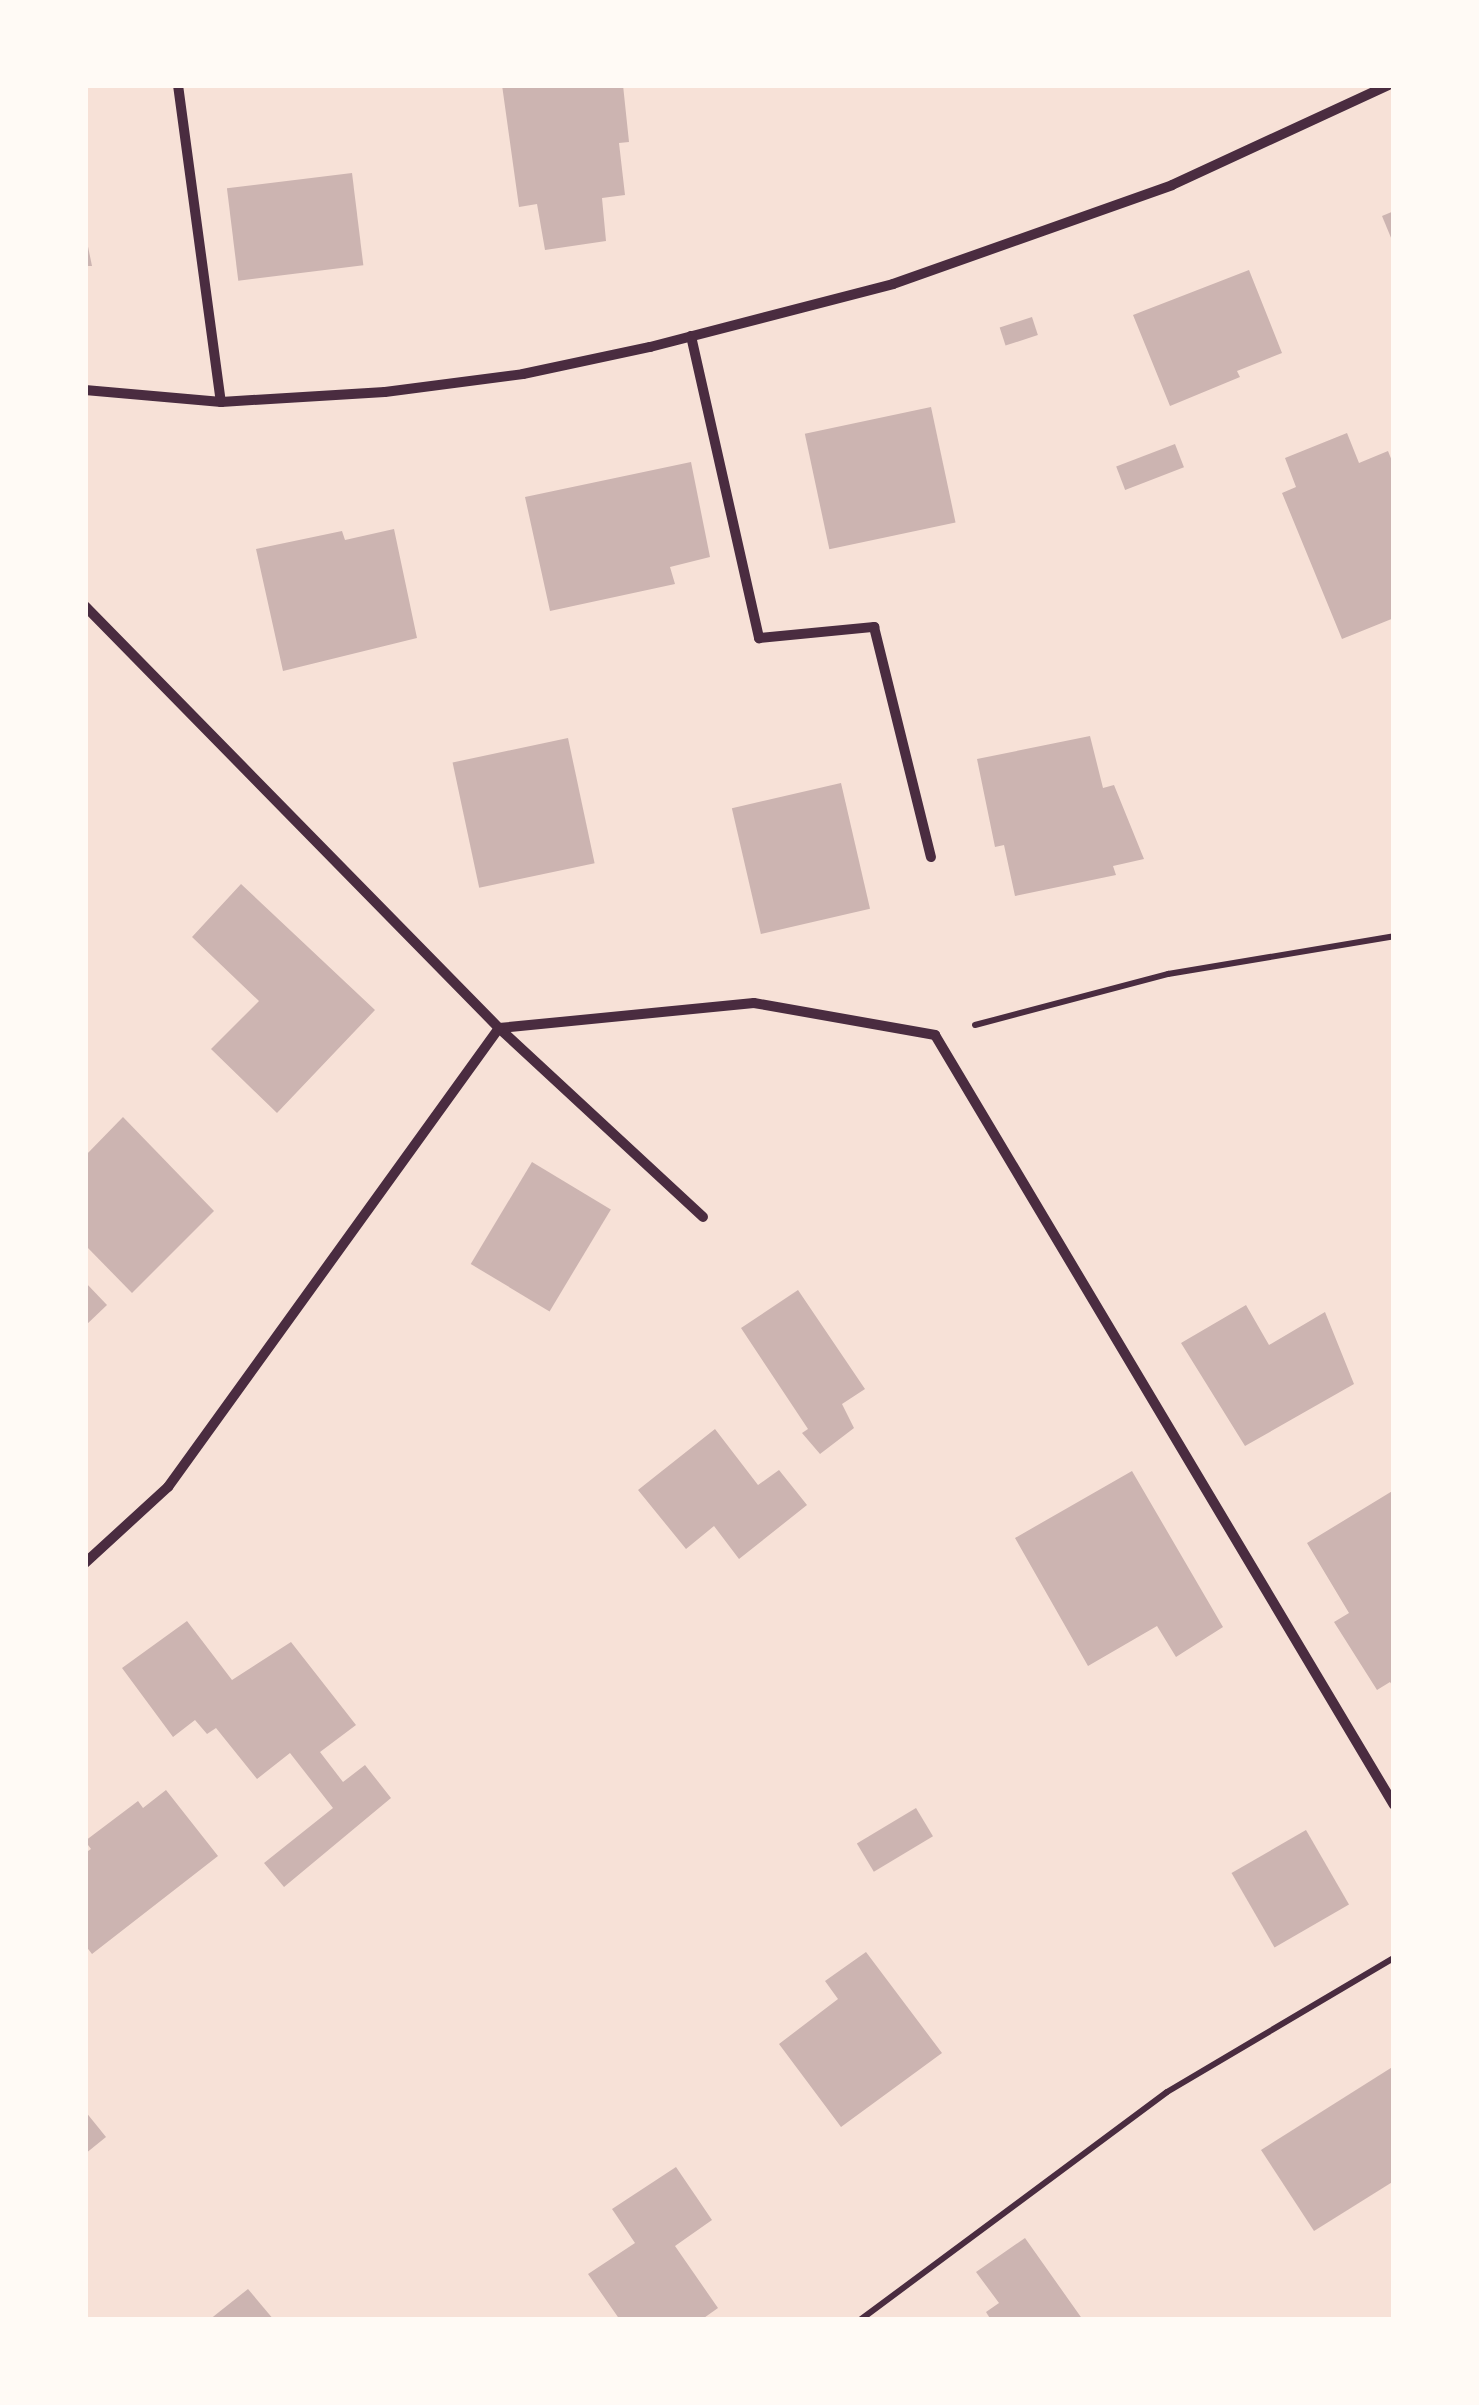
<!DOCTYPE html>
<html>
<head>
<meta charset="utf-8">
<style>
	body { margin:0 }
	#map { position:relative; width:1479px; height:2405px; overflow:hidden; background:#f7e1d7; font-family:Helvetica,sans-serif }
	div>[style] { position:absolute }
	[style*='--x'] { left:calc(var(--x)*1px); top:calc(var(--y)*1px); width:calc(var(--w)*1px); rotate:calc(var(--a)*1deg) }
	.building>* { inset:0; background:#ccb4b1; transform-origin:0 0 }
	.path>* { height:6px; margin:-3px; padding:0 3px; transform-origin:3px; border-radius:3px; background:#4a2c40 }
	.minor>* { height:10px; margin:-5px; padding:0 5px; transform-origin:5px; border-radius:5px; background:#4a2c40 }
	span { translate:-50% -50%; white-space:nowrap; text-align:center; line-height:1.15; -webkit-text-stroke:8px #fffaf5; paint-order:stroke }
	.frame { position:absolute; inset:0; border:88px solid #fffaf5; pointer-events:none }
</style>
</head>
<body>
<div id="map">
	<div class="building">
		<div style="clip-path:polygon(502px 85px,623px 85px,629px 142px,619px 143px,625px 195px,602px 198px,606px 241px,545px 250px,537px 204px,519px 207px)"></div>
		<div style="left:352px;top:173px;width:93px;height:126px;rotate:83deg"></div>
		<div style="clip-path:polygon(1394px 211px,1394px 245px,1382px 216px)"></div>
		<div style="clip-path:polygon(85px 232px,92px 266px,85px 266px)"></div>
		<div style="clip-path:polygon(1249px 270px,1282px 353px,1237px 371px,1240px 377px,1170px 406px,1133px 315px)"></div>
		<div style="left:1032px;top:317px;width:19px;height:34px;rotate:72deg"></div>
		<div style="left:931px;top:407px;width:118px;height:129px;rotate:78deg"></div>
		<div style="clip-path:polygon(1347px 433px,1359px 463px,1388px 451px,1394px 466px,1394px 618px,1342px 639px,1282px 493px,1296px 487px,1285px 458px)"></div>
		<div style="left:1175px;top:444px;width:25px;height:63px;rotate:69deg"></div>
		<div style="clip-path:polygon(691px 462px,710px 557px,670px 567px,675px 584px,550px 611px,525px 497px)"></div>
		<div style="clip-path:polygon(394px 529px,417px 638px,283px 671px,256px 549px,342px 531px,345px 540px)"></div>
		<div style="clip-path:polygon(1090px 736px,1103px 788px,1114px 785px,1144px 859px,1113px 866px,1116px 875px,1015px 896px,1004px 845px,995px 847px,977px 759px)"></div>
		<div style="left:568px;top:738px;width:128px;height:118px;rotate:78deg"></div>
		<div style="left:841px;top:783px;width:129px;height:112px;rotate:77deg"></div>
		<div style="clip-path:polygon(241px 884px,375px 1010px,277px 1113px,211px 1049px,259px 1001px,192px 937px)"></div>
		<div style="clip-path:polygon(123px 1117px,214px 1211px,132px 1293px,85px 1245px,85px 1156px)"></div>
		<div style="left:532px;top:1162px;width:92px;height:119px;rotate:31deg"></div>
		<div style="clip-path:polygon(85px 1282px,107px 1305px,85px 1326px)"></div>
		<div style="clip-path:polygon(798px 1290px,865px 1389px,842px 1404px,854px 1428px,820px 1454px,802px 1433px,808px 1429px,741px 1328px)"></div>
		<div style="clip-path:polygon(1246px 1305px,1269px 1345px,1325px 1312px,1354px 1384px,1245px 1446px,1181px 1343px)"></div>
		<div style="clip-path:polygon(715px 1429px,758px 1485px,779px 1470px,807px 1505px,739px 1559px,714px 1526px,686px 1549px,638px 1490px)"></div>
		<div style="clip-path:polygon(1132px 1471px,1223px 1627px,1176px 1657px,1157px 1626px,1088px 1666px,1015px 1538px)"></div>
		<div style="clip-path:polygon(1394px 1490px,1394px 1688px,1390px 1682px,1377px 1690px,1334px 1622px,1349px 1613px,1307px 1543px)"></div>
		<div style="clip-path:polygon(187px 1621px,232px 1680px,291px 1642px,356px 1725px,320px 1752px,343px 1782px,365px 1765px,391px 1798px,284px 1887px,264px 1863px,333px 1808px,290px 1753px,257px 1779px,216px 1728px,207px 1734px,195px 1720px,173px 1737px,122px 1668px)"></div>
		<div style="clip-path:polygon(166px 1790px,218px 1856px,92px 1954px,85px 1945px,85px 1853px,91px 1849px,85px 1841px,138px 1801px,143px 1808px)"></div>
		<div style="left:916px;top:1808px;width:33px;height:69px;rotate:59deg"></div>
		<div style="left:1306px;top:1830px;width:86px;height:86px;rotate:60deg"></div>
		<div style="clip-path:polygon(866px 1952px,942px 2053px,841px 2127px,779px 2044px,838px 1999px,825px 1981px)"></div>
		<div style="clip-path:polygon(1394px 2066px,1394px 2181px,1314px 2231px,1261px 2150px)"></div>
		<div style="clip-path:polygon(85px 2111px,106px 2137px,85px 2154px)"></div>
		<div style="clip-path:polygon(676px 2167px,712px 2220px,675px 2246px,718px 2308px,701px 2320px,620px 2320px,588px 2274px,635px 2243px,612px 2209px)"></div>
		<div style="clip-path:polygon(1025px 2238px,1083px 2320px,991px 2320px,986px 2312px,999px 2303px,976px 2272px)"></div>
		<div style="clip-path:polygon(248px 2289px,274px 2320px,209px 2320px)"></div>
	</div>
	<div class="path">
		<div style="--x:975;--y:1025;--w:200;--a:-14.8"></div>
		<div style="--x:1168;--y:974;--w:229;--a:-9.5"></div>
		<div style="--x:860;--y:2320;--w:382;--a:-36.6"></div>
		<div style="--x:1167;--y:2092;--w:264;--a:-30.6"></div>
	</div>
	<div class="minor">
		<div style="--x:178;--y:85;--w:320;--a:82.3"></div>
		<div style="--x:691;--y:336;--w:310;--a:77.3"></div>
		<div style="--x:759;--y:638;--w:116;--a:-5.5"></div>
		<div style="--x:874;--y:627;--w:237;--a:76.1"></div>
		<div style="--x:85;--y:390;--w:137;--a:5"></div>
		<div style="--x:221;--y:402;--w:164;--a:-3.5"></div>
		<div style="--x:385;--y:392;--w:139;--a:-7.4"></div>
		<div style="--x:523;--y:374;--w:130;--a:-12"></div>
		<div style="--x:650;--y:347;--w:251;--a:-14.5"></div>
		<div style="--x:893;--y:284;--w:296;--a:-19.5"></div>
		<div style="--x:1172;--y:185;--w:238;--a:-24.8"></div>
		<div style="--x:85;--y:606;--w:591;--a:45.55"></div>
		<div style="--x:499;--y:1028;--w:278;--a:42.8"></div>
		<div style="--x:499;--y:1028;--w:256;--a:-5.6"></div>
		<div style="--x:754;--y:1003;--w:184;--a:10"></div>
		<div style="--x:935;--y:1035;--w:896;--a:59.2"></div>
		<div style="--x:85;--y:1563;--w:113;--a:-42.5"></div>
		<div style="--x:168;--y:1487;--w:566;--a:-54.2"></div>
	</div>
	<div class="frame"></div>
</div>
</body>
</html>
